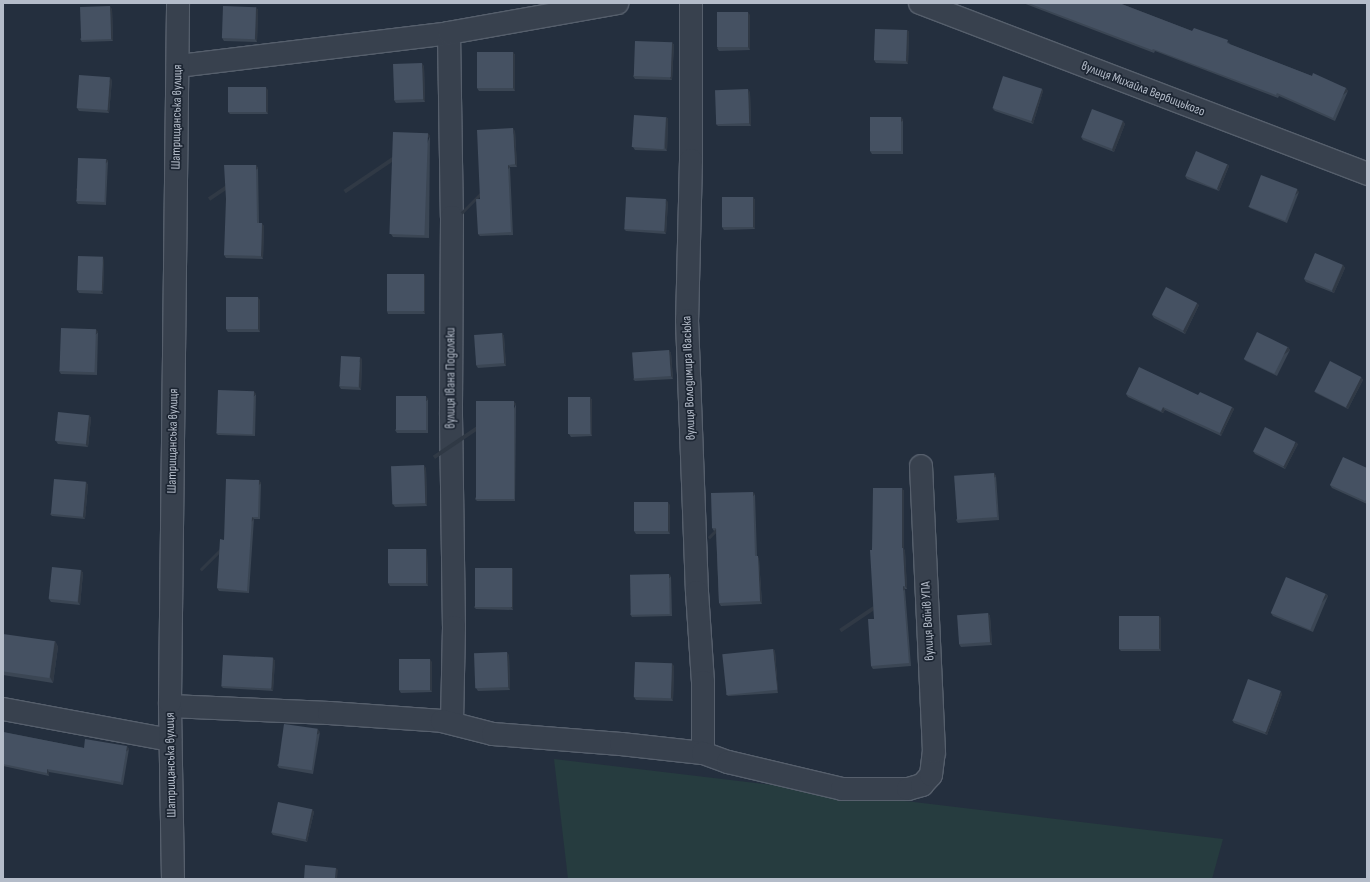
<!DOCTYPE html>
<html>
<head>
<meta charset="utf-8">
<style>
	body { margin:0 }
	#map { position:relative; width:1370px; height:882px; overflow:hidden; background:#242f3e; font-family:"Sofia Sans Condensed",sans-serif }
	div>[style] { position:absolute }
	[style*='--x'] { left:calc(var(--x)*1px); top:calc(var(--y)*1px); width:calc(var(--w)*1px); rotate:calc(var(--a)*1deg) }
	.green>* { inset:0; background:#263c3f }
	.roads { filter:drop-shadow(1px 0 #565f6c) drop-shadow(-1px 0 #565f6c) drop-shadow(0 1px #565f6c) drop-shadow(0 -1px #565f6c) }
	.minor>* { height:22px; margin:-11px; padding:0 11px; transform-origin:11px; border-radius:11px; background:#38414e }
	.wall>* { inset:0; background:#3b4654 }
	.shaded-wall>* { inset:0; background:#303945; transform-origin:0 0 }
	.building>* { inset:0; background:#455162; transform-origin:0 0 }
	span { translate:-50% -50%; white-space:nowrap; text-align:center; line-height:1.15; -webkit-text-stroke:3.5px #1d2633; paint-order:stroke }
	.street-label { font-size:13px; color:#b4bcc9 }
	.frame { position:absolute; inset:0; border:4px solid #b4bcc9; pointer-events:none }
</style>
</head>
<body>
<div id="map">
	<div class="green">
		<div style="clip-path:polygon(554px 759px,1223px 839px,1212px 879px,568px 879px)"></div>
	</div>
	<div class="roads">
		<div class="minor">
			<div style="--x:691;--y:3;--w:157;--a:90"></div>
			<div style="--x:691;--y:160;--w:160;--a:91.4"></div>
			<div style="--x:687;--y:320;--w:272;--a:87.9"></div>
			<div style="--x:697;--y:592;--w:90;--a:86.2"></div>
			<div style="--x:703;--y:682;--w:71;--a:90"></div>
			<div style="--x:920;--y:3;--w:479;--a:20.9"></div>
			<div style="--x:449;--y:33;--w:184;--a:89.1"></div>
			<div style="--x:452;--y:217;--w:198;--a:90.3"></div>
			<div style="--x:451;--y:415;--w:212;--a:89.2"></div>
			<div style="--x:454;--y:627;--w:96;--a:91.2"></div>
			<div style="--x:178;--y:66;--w:273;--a:-6.9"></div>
			<div style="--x:449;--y:33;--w:171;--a:-10.1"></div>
			<div style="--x:170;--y:706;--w:159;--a:2.5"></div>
			<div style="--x:329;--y:713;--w:113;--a:4"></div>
			<div style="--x:442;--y:721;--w:53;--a:14.3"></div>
			<div style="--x:493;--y:734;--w:128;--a:4.5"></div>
			<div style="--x:621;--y:744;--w:82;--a:6.3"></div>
			<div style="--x:703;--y:753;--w:27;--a:20"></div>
			<div style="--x:728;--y:762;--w:117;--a:13.3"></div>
			<div style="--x:842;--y:789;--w:66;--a:0"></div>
			<div style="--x:908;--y:789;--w:15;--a:-16"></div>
			<div style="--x:922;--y:785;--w:13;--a:-48"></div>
			<div style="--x:931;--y:775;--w:23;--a:-83"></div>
			<div style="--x:934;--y:752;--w:286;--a:-92.6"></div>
			<div style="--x:3;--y:709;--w:170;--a:10.5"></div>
			<div style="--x:173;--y:879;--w:177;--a:-91"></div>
			<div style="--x:170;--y:702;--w:699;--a:-89.34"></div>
		</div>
	</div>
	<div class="wall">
		<div style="clip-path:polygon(1023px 3px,1119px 3px,1192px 31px,1230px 43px,1229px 44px,1312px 76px,1346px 88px,1348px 91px,1335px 121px,1279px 96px,1278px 98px,1155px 51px,1154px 53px)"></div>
		<div style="clip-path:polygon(256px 7px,258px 10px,257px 42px,224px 41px,222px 38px)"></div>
		<div style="clip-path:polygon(112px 9px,113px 41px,82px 42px,80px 39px)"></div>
		<div style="clip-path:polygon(750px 15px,750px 50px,719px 51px,717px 48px)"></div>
		<div style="clip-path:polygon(907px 30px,909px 32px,908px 64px,876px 63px,874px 60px)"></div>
		<div style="clip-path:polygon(672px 42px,674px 45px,672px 80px,635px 79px,633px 76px)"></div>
		<div style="clip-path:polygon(513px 52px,515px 55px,515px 91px,479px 91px,477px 88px)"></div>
		<div style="clip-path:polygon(424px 66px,425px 102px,396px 103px,394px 100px)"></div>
		<div style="clip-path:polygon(112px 80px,109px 113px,79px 111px,77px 108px)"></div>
		<div style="clip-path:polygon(1042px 89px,1043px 91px,1033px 124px,995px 111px,993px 109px)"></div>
		<div style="clip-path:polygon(268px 90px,268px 114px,230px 114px,228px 112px)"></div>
		<div style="clip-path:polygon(750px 92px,751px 126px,718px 126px,716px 124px)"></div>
		<div style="clip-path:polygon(666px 117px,668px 119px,667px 151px,635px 150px,633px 147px)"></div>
		<div style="clip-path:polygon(901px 117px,903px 120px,903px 154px,872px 154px,870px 151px)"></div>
		<div style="clip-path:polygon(1123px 121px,1125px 124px,1114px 152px,1083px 140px,1081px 137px)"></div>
		<div style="clip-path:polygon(515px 131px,517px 167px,510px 167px,513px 235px,480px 236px,478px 234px,480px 199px)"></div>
		<div style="clip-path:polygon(430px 136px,429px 238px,393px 237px,391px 234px)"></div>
		<div style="clip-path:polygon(106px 159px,108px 161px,106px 205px,78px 204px,76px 201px)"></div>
		<div style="clip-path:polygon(1227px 164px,1229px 166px,1219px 191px,1187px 179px,1185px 176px)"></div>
		<div style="clip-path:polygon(256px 165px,258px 168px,259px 223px,264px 226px,263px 259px,226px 258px,224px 255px)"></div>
		<div style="clip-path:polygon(1299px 192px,1287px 223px,1250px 208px,1248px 206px)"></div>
		<div style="clip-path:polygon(753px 197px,755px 200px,755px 229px,724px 230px,722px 227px)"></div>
		<div style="clip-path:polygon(668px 202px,666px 234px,626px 231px,624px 229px)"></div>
		<div style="clip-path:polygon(104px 260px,103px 294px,79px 293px,77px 290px)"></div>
		<div style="clip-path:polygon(1343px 265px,1345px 268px,1334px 293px,1306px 282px,1304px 279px)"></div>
		<div style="clip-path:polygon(425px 276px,425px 314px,388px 314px,387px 311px)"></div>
		<div style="clip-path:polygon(260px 300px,260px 332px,228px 332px,226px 329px)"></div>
		<div style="clip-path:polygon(1199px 305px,1185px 334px,1154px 318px,1152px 315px)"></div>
		<div style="clip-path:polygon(98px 332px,97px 375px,61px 374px,59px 371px)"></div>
		<div style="clip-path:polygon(502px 333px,504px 336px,506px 366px,478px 368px,476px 365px)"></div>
		<div style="clip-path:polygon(1288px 347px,1290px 350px,1277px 376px,1246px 361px,1244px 359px)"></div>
		<div style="clip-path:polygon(669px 350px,671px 353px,673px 379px,635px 381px,633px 379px)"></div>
		<div style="clip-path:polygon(362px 359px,361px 390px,341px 389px,339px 386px)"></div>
		<div style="clip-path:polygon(1361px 377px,1363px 380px,1348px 409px,1316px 393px,1314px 391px)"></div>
		<div style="clip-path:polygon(256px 394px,255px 436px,218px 435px,216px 433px)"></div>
		<div style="clip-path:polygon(1126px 394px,1232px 407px,1234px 409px,1221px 436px,1165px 410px,1163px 413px,1128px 397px)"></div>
		<div style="clip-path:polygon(590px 397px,592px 400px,592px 436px,571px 437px,569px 434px)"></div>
		<div style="clip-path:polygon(428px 399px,428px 433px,397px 433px,395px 430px)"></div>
		<div style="clip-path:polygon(516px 404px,515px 501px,477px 501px,475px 499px)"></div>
		<div style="clip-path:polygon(89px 415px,91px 418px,88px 447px,58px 444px,56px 441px)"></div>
		<div style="clip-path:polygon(1298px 444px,1285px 469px,1255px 454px,1253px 451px)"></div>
		<div style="clip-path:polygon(426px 468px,427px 506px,395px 507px,393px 504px)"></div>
		<div style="clip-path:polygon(1367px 468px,1367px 504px,1332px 488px,1330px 485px)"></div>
		<div style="clip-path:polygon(994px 473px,996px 476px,999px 520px,958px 523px,956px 520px)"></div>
		<div style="clip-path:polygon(259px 480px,261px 483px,260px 519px,254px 519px,249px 593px,219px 591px,217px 588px,224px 540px)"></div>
		<div style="clip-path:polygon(86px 482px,88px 485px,85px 519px,52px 516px,50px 514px)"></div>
		<div style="clip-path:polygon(902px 488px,904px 491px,904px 549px,905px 551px,907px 589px,905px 589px,911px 666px,873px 669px,871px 666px,874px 619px,872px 550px)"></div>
		<div style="clip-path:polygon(755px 494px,757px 556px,759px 559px,762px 604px,721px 606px,719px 603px,716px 531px,714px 531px,712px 528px)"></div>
		<div style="clip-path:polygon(670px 505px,670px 534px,636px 534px,634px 531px)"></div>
		<div style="clip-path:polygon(426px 549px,427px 552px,428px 586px,390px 586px,388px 583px)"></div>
		<div style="clip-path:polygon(512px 568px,513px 571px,513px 610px,476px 609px,474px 607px)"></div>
		<div style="clip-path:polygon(81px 570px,83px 573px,80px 605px,51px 602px,49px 599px)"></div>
		<div style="clip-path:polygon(671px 576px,672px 616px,632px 617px,630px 614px)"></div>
		<div style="clip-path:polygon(1326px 594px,1328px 596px,1313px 632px,1273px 616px,1271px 613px)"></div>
		<div style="clip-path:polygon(988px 613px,990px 616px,992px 645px,961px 647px,959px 644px)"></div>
		<div style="clip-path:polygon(1161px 618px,1161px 651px,1121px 651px,1119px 649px)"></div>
		<div style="clip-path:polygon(3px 637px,55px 641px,58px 647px,53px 683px,3px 675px)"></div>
		<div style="clip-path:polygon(773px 649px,775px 651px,778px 693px,728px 696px,726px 694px)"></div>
		<div style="clip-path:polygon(509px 655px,510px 690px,478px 691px,476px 688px)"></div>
		<div style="clip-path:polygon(273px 658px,275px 661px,273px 691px,223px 688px,221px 686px)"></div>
		<div style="clip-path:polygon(432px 662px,432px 692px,401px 693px,399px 690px)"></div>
		<div style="clip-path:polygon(674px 666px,673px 701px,636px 700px,634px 697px)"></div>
		<div style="clip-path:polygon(1282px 694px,1267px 735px,1234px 723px,1232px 720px)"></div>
		<div style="clip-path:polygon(3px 732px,84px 748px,127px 746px,129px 749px,123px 785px,49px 772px,49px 776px,3px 766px)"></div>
		<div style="clip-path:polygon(320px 732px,313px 774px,279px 768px,277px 765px)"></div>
		<div style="clip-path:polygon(312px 809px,314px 812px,307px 842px,273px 835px,271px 832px)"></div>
	</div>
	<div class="shaded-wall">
		<div style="clip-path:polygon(110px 6px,112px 9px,113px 41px,111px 39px)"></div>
		<div style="clip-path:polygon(256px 7px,258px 10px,257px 42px,255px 39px)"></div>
		<div style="clip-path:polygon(748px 12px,750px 15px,750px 50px,748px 47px)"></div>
		<div style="clip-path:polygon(907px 30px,909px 32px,908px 64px,906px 61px)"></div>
		<div style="clip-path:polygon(672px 42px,674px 45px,672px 80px,670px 78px)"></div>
		<div style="clip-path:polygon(513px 52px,515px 55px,515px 91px,513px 88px)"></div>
		<div style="clip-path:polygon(422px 63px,424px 66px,425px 102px,423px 99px)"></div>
		<div style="clip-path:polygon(110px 77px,112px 80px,109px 113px,107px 110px)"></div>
		<div style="clip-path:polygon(266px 87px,268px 90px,268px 114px,266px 111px)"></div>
		<div style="left:1346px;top:88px;width:4px;height:33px;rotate:56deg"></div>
		<div style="clip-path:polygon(748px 89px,750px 92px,751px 126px,749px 123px)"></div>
		<div style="clip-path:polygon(1042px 89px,1043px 91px,1033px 124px,1031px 121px)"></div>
		<div style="clip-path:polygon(666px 117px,668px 119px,667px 151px,665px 148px)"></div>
		<div style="left:901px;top:117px;width:4px;height:35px;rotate:56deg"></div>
		<div style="clip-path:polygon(1123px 121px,1125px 124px,1114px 152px,1112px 150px)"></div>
		<div style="clip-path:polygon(513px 128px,515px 131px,517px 167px,515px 164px)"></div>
		<div style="left:428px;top:133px;width:4px;height:102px;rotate:56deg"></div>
		<div style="left:106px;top:159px;width:3px;height:43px;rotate:45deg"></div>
		<div style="clip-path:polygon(1227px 164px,1229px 166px,1219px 191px,1217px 188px)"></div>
		<div style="left:256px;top:165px;width:4px;height:58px;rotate:56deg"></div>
		<div style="left:508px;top:165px;width:3px;height:67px;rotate:45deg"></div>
		<div style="left:1297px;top:189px;width:4px;height:33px;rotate:56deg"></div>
		<div style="clip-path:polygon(753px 197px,755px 200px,755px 229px,753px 227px)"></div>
		<div style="clip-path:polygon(666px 199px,668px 202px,666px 234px,664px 231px)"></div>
		<div style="clip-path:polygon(262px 223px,264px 226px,263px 259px,261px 256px)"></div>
		<div style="clip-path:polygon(103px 257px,104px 260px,103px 294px,101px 292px)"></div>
		<div style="clip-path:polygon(1343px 265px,1345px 268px,1334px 293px,1332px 291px)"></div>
		<div style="clip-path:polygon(424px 274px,425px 276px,425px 314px,423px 311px)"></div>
		<div style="clip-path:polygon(258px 297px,260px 300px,260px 332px,258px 329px)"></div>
		<div style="clip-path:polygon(1197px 303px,1199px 305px,1185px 334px,1183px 331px)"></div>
		<div style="left:96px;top:329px;width:4px;height:43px;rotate:56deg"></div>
		<div style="clip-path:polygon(502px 333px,504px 336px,506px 366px,504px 363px)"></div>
		<div style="left:1288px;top:347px;width:4px;height:29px;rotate:56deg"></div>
		<div style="clip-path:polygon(669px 350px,671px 353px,673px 379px,671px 376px)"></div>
		<div style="clip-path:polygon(360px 357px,362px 359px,361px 390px,359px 387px)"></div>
		<div style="clip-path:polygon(1361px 377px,1363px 380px,1348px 409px,1346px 407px)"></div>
		<div style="left:254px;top:391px;width:4px;height:43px;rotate:56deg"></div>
		<div style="left:426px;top:396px;width:4px;height:35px;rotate:56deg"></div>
		<div style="clip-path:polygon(590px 397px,592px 400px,592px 436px,591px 434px)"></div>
		<div style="left:514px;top:401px;width:4px;height:98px;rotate:56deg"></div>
		<div style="clip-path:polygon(1163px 407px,1165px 410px,1163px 413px,1161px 411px)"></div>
		<div style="clip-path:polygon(1232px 407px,1234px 409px,1221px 436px,1220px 433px)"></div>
		<div style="clip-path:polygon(89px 415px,91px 418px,88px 447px,86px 445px)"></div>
		<div style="clip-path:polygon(1296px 442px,1298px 444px,1285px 469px,1283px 466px)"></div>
		<div style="clip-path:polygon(424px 465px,426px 468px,427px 506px,425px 503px)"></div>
		<div style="left:994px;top:473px;width:4px;height:44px;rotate:56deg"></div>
		<div style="left:259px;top:480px;width:4px;height:37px;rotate:56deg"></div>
		<div style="clip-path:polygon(86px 482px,88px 485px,85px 519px,83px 517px)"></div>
		<div style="clip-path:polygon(902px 488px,904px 491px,904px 549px,905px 551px,907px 589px,905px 586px,902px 548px)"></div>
		<div style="left:753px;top:492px;width:3px;height:64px;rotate:45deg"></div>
		<div style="clip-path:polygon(668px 502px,670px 505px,670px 534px,668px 531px)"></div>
		<div style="left:252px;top:517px;width:3px;height:74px;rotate:45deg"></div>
		<div style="clip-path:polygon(426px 549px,427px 552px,428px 586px,426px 583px)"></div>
		<div style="clip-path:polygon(758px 556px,759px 559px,762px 604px,760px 601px)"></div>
		<div style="clip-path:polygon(512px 568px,513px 571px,513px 610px,511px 607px)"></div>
		<div style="clip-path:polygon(81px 570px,83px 573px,80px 605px,78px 602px)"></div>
		<div style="left:669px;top:574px;width:3px;height:40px;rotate:45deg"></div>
		<div style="left:903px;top:586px;width:4px;height:77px;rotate:56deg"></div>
		<div style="left:1326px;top:594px;width:3px;height:39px;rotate:45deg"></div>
		<div style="clip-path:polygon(988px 613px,990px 616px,992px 645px,990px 642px)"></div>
		<div style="clip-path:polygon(1159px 616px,1161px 618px,1161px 651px,1159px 648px)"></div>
		<div style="clip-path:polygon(55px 641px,58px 647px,53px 683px,50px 677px)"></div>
		<div style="clip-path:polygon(773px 649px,775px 651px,778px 693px,777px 690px)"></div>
		<div style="clip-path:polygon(507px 652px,509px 655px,510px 690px,508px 687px)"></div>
		<div style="clip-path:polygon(273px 658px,275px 661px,273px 691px,271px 689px)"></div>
		<div style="clip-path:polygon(430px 659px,432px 662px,432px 692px,430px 690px)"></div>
		<div style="clip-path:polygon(672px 663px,674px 666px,673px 701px,671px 698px)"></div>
		<div style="clip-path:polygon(1281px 691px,1282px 694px,1267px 735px,1265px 733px)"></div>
		<div style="left:318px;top:729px;width:4px;height:43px;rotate:56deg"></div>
		<div style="left:127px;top:746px;width:4px;height:36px;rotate:56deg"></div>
		<div style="clip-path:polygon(47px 769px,49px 772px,49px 776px,47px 773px)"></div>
		<div style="clip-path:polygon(312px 809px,314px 812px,307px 842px,305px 839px)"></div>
		<div style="clip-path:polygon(336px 868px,338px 870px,337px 879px,335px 879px)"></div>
	</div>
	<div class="building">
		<div style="clip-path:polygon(1028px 3px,1119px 3px,1192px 31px,1194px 28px,1228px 40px,1227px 43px,1312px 76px,1313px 73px,1346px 88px,1333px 118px,1277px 93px,1276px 95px,1153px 49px,1152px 50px)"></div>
		<div style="left:110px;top:6px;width:33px;height:30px;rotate:88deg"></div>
		<div style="left:223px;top:6px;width:33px;height:32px;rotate:2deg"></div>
		<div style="left:748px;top:12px;width:35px;height:31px;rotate:90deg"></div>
		<div style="left:875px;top:29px;width:32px;height:31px;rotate:2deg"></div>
		<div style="left:635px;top:41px;width:37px;height:35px;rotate:2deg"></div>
		<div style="left:477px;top:52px;width:36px;height:36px"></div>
		<div style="left:422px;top:63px;width:36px;height:29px;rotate:88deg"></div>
		<div style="left:79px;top:75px;width:31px;height:33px;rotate:4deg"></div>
		<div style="left:1003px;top:76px;width:41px;height:34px;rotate:18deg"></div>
		<div style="left:228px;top:87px;width:38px;height:25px"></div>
		<div style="left:748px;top:89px;width:34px;height:33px;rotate:88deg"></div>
		<div style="left:1092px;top:109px;width:33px;height:30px;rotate:21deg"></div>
		<div style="left:634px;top:115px;width:32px;height:32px;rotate:4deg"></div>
		<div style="left:870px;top:117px;width:31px;height:34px"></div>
		<div style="clip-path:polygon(513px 128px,515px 164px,508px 165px,511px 232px,478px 234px,476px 199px,480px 199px,477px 130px)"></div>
		<div style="left:393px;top:132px;width:35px;height:102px;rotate:2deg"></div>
		<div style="left:1196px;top:151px;width:34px;height:27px;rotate:23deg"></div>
		<div style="left:78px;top:158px;width:28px;height:43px;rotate:2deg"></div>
		<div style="clip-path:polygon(224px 165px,256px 165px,257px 223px,262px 223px,261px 256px,224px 255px,226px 199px)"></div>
		<div style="left:1261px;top:175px;width:39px;height:34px;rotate:21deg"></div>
		<div style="left:626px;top:197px;width:40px;height:32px;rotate:3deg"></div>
		<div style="left:722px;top:197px;width:31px;height:30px"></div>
		<div style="left:1315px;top:253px;width:30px;height:28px;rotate:23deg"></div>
		<div style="left:78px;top:256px;width:25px;height:34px;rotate:2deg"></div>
		<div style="left:387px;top:274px;width:37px;height:37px"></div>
		<div style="left:1166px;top:287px;width:35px;height:31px;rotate:27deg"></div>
		<div style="left:226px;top:297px;width:32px;height:32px"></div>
		<div style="left:61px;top:328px;width:35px;height:43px;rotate:2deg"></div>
		<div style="left:1257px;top:332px;width:34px;height:30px;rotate:26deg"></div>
		<div style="left:502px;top:333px;width:30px;height:28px;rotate:86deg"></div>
		<div style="left:669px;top:350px;width:26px;height:37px;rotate:86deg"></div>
		<div style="left:341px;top:356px;width:19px;height:30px;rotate:3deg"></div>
		<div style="left:1330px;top:361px;width:35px;height:34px;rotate:27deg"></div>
		<div style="clip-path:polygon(1139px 367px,1198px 395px,1200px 392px,1232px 407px,1220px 433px,1163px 407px,1161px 411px,1126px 394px)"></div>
		<div style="left:218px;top:390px;width:36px;height:43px;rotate:2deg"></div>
		<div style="left:396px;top:396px;width:30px;height:34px"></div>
		<div style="left:568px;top:397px;width:22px;height:37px"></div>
		<div style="left:476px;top:401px;width:38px;height:98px"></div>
		<div style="left:58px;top:412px;width:31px;height:29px;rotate:6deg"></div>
		<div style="left:1265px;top:427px;width:34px;height:27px;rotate:26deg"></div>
		<div style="clip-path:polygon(1343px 457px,1367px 468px,1367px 498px,1365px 501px,1330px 485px)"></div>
		<div style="left:424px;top:465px;width:38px;height:33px;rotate:88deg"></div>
		<div style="left:994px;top:473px;width:44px;height:40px;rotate:86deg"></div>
		<div style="left:54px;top:479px;width:32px;height:35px;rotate:5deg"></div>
		<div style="clip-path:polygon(226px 479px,259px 480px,258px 517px,252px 517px,247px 591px,217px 588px,220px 539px,224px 540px)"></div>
		<div style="clip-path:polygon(873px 488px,902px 488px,902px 548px,903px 548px,905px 586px,903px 586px,909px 663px,871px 666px,868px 619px,874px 619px,870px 550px,872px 550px)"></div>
		<div style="clip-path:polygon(753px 492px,755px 556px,758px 556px,760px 601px,719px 603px,716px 528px,712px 528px,711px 493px)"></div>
		<div style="left:634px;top:502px;width:34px;height:29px"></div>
		<div style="left:388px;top:549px;width:38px;height:34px"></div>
		<div style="left:52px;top:567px;width:29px;height:32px;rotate:6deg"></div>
		<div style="left:475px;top:568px;width:37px;height:39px"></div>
		<div style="left:669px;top:574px;width:40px;height:39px;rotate:89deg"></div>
		<div style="left:1286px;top:577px;width:43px;height:39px;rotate:23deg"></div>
		<div style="left:988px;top:613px;width:29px;height:31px;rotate:86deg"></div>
		<div style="left:1119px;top:616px;width:40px;height:33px"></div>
		<div style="left:3px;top:634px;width:52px;height:37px;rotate:8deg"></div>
		<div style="left:773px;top:649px;width:41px;height:51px;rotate:84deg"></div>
		<div style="left:507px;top:652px;width:35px;height:33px;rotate:88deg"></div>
		<div style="left:223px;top:655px;width:50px;height:31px;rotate:3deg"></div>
		<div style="left:399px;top:659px;width:31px;height:31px"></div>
		<div style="left:635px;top:662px;width:37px;height:35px;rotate:2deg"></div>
		<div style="left:1248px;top:679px;width:35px;height:44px;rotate:20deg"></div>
		<div style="left:284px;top:724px;width:34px;height:42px;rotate:8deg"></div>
		<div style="clip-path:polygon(3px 732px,84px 748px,85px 739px,127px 746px,121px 782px,47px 769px,47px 773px,3px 764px)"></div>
		<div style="left:278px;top:802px;width:35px;height:31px;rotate:12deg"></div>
		<div style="clip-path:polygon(305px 865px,336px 868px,335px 879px,304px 879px)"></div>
	</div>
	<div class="street-label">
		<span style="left:1143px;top:89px;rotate:21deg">вулиця Михайла Вербицького</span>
		<span style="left:177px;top:117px;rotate:-89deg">Шатрищанська вулиця</span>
		<span style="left:451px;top:378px;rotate:-90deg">вулиця Івана Подоляки</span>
		<span style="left:689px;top:378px;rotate:-92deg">вулиця Володимира Івасюка</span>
		<span style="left:173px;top:441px;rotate:-89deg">Шатрищанська вулиця</span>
		<span style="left:928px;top:621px;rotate:-93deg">вулиця Воїнів УПА</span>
		<span style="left:171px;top:765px;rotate:-91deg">Шатрищанська вулиця</span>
	</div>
	<div class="frame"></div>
</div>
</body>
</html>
